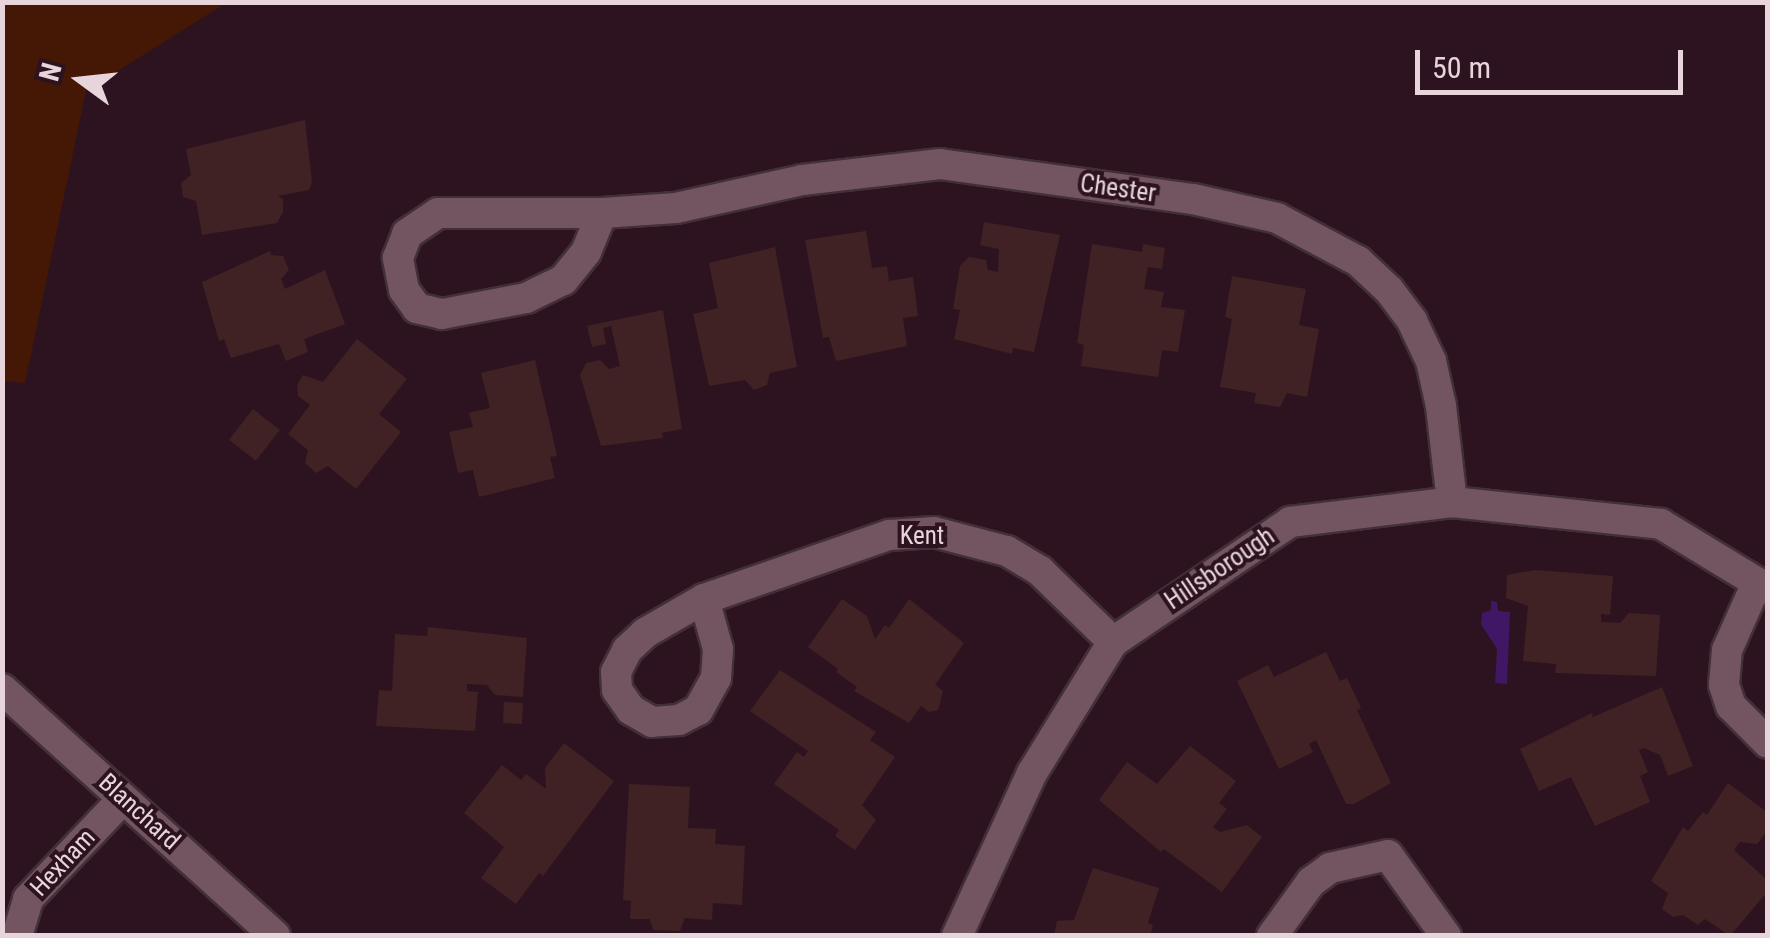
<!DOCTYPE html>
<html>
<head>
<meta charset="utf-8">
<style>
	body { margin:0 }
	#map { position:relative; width:1770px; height:938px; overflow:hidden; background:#2d131f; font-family:"Roboto Condensed",sans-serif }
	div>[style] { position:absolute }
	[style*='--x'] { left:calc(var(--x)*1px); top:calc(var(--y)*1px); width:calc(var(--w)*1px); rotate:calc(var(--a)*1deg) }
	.green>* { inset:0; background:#451705 }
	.water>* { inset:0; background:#401765 }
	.building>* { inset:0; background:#402224; transform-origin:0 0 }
	.roads { filter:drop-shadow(2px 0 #433037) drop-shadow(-2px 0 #433037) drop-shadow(0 2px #433037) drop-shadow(0 -2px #433037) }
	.minor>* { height:30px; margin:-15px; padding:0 15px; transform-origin:15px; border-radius:15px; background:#735461 }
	span { translate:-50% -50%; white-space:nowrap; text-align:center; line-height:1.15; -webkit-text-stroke:8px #2d131f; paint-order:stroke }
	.street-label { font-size:25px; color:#e8d5dc }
	.frame { position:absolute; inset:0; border:5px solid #e8d5dc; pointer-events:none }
	.north { position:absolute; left:30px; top:30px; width:100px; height:100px; -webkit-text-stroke:8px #2d131f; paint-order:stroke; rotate:285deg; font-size:28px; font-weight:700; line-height:40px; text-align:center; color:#e8d5dc }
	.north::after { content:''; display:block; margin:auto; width:35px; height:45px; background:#e8d5dc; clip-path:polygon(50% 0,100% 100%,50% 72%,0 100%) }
	.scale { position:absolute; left:1415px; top:50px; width:268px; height:45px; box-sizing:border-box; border:5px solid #e8d5dc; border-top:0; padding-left:12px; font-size:30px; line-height:35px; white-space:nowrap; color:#e8d5dc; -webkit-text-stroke:8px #2d131f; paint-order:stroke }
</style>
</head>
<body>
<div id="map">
	<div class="green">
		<div style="clip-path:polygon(2px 3px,226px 3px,86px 91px,25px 383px,3px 381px)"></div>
	</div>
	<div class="water">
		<div style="clip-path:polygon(1491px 601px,1497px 602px,1498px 611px,1510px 612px,1507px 684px,1495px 683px,1497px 649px,1481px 624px,1482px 613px,1491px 610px)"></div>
	</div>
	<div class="building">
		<div style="clip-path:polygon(305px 120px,312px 182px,309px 190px,278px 196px,283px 199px,283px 212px,277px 223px,202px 235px,196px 201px,183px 197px,181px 183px,191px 175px,186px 149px)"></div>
		<div style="clip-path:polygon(984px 222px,1060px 235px,1034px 352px,1013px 348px,1012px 354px,954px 339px,960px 310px,953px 309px,960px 266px,969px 257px,986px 260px,988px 270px,998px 272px,999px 249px,980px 245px)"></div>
		<div style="clip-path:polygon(866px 231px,872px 268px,887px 266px,889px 281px,913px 277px,918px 316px,903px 318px,907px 346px,836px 361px,829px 337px,823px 338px,805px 240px)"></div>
		<div style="clip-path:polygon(1092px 244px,1142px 252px,1143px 244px,1165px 248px,1162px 269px,1148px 267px,1144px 289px,1164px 292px,1161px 307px,1185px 310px,1178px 352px,1162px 350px,1158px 377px,1081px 366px,1084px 345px,1077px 343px)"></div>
		<div style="clip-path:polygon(775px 247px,797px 367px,770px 373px,767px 385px,754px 390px,745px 380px,709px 386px,693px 314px,718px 308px,709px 263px)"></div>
		<div style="clip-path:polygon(270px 251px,271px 255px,283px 256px,289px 270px,281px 279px,285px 289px,325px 270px,345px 324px,304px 339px,308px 352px,286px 361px,279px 344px,231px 358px,224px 339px,219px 341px,202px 282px)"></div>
		<div style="clip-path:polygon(1232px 276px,1306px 289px,1299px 325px,1319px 329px,1307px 397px,1287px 393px,1280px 407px,1254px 403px,1256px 393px,1220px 387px,1232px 319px,1225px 317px)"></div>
		<div style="clip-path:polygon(663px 310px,682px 429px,662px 433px,663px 438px,601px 446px,580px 375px,586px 363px,600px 360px,609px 369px,620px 366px,611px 326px,603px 328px,606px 344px,592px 347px,587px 326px)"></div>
		<div style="clip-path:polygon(357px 339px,407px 379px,379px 414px,401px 432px,356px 489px,328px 466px,316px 473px,305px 463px,308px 450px,288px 434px,310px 405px,298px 396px,297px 385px,303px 375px,323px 382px)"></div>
		<div style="clip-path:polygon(535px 360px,557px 456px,550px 457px,555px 478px,479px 497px,473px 470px,458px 473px,449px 432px,473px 427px,469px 413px,490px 408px,481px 373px)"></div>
		<div style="left:253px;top:409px;width:34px;height:39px;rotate:38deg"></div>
		<div style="clip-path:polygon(1535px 570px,1613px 576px,1610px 615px,1601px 614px,1601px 622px,1620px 623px,1629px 613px,1660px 615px,1656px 676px,1555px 673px,1556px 664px,1523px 661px,1528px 606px,1506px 598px,1507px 575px)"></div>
		<div style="clip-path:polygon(842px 599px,867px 616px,875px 639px,885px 625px,889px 628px,909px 599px,964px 643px,935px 685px,943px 691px,938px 710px,929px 712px,921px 706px,909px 723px,854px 691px,857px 687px,836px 672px,838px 669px,808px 647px)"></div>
		<div style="clip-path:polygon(428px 627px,527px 638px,523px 697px,495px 695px,487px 685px,467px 684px,467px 691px,478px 692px,475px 731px,376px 726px,379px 690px,392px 691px,395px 634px,427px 636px)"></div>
		<div style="clip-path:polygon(1326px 652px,1340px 681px,1347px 678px,1361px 708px,1357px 710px,1391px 783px,1354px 804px,1346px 804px,1316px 740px,1309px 744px,1313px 752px,1279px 769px,1237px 681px,1268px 665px,1274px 677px)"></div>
		<div style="clip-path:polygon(780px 670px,876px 732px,870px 740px,895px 757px,862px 805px,876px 820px,855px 850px,835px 836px,839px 830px,774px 784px,797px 752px,804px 757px,808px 751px,750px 711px)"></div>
		<div style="clip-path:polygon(1662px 687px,1693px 766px,1668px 776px,1660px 755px,1644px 748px,1639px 750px,1648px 772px,1640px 776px,1650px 802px,1595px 826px,1571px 777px,1539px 791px,1520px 749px,1592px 713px,1593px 717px)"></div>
		<div style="left:504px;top:702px;width:19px;height:21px;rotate:3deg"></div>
		<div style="clip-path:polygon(564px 743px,614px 781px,543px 876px,539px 873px,516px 904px,481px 878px,504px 847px,464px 813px,502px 765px,521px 780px,526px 774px,546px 789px,545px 768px)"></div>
		<div style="clip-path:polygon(1190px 746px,1236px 781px,1219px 803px,1227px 809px,1213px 827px,1220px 832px,1247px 825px,1262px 837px,1222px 892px,1164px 849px,1161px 852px,1099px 800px,1127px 762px,1157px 784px)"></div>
		<div style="clip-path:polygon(1728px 783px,1768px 813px,1768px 830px,1757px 844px,1740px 842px,1734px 850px,1768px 881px,1768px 891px,1730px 936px,1705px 919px,1698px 925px,1683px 915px,1673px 917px,1662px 909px,1668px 893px,1651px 881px,1683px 827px,1688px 831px,1703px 812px,1707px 815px)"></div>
		<div style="clip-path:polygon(629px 784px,690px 787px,688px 828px,716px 829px,715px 844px,745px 846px,742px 905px,713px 903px,712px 920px,685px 918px,680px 931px,653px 930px,650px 919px,630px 919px,631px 901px,623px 900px)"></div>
		<div style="clip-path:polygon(1093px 868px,1159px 888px,1148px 923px,1153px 925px,1150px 936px,1054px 936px,1057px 921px,1074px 920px)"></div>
	</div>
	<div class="roads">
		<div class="minor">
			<div style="--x:602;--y:213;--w:42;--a:112.3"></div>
			<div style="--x:586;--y:252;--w:36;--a:129"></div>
			<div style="--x:563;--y:280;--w:41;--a:154.1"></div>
			<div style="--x:526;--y:298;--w:86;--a:169.2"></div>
			<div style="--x:442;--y:314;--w:26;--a:-167"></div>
			<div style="--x:417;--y:308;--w:22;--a:-126"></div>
			<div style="--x:404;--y:290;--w:33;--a:-101"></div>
			<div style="--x:398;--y:258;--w:26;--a:-69"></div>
			<div style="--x:407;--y:234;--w:37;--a:-34"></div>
			<div style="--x:438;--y:213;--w:164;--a:0"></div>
			<div style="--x:602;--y:213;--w:74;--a:-3.9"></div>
			<div style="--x:676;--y:208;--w:129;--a:-12.5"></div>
			<div style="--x:802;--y:180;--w:139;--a:-6.6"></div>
			<div style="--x:940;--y:164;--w:255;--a:7.9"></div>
			<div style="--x:1193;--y:199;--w:86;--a:12.7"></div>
			<div style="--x:1277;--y:218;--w:92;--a:28"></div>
			<div style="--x:1358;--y:261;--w:42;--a:43.1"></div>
			<div style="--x:1389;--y:290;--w:39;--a:53"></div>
			<div style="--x:1412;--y:321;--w:44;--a:64.6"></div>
			<div style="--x:1431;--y:361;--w:46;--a:77.5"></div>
			<div style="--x:1441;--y:406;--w:97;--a:83.5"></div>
			<div style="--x:1756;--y:585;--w:71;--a:114"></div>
			<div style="--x:1727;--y:650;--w:35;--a:95"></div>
			<div style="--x:1724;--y:685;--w:22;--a:72"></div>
			<div style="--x:1731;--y:706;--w:52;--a:45"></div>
			<div style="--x:704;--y:599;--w:52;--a:74.4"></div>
			<div style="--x:718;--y:649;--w:29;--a:94"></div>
			<div style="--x:716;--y:678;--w:37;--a:119"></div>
			<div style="--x:698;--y:710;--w:21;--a:152"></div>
			<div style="--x:679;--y:720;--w:27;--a:176"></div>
			<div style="--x:652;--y:722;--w:24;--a:-150"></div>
			<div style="--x:631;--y:710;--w:24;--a:-125"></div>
			<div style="--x:617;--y:690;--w:18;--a:-93"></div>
			<div style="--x:616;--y:672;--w:25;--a:-63"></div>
			<div style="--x:627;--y:650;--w:25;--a:-43"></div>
			<div style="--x:645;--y:633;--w:68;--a:-30"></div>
			<div style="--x:704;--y:599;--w:196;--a:-19.1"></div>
			<div style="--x:889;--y:535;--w:45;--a:-3.8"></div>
			<div style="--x:934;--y:532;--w:75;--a:14.6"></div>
			<div style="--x:1007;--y:551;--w:39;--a:31"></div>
			<div style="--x:1040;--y:571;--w:102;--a:44.2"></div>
			<div style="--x:2;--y:689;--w:368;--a:42.1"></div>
			<div style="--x:17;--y:936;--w:39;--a:-73"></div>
			<div style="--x:28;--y:899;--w:138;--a:-46.5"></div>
			<div style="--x:957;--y:936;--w:179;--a:-65.3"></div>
			<div style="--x:1032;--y:773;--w:154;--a:-58.3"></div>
			<div style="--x:1113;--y:642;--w:214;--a:-34.1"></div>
			<div style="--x:1290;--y:522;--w:163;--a:-7"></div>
			<div style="--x:1452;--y:502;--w:210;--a:6"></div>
			<div style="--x:1661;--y:524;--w:125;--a:31.3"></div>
			<div style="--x:1272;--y:936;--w:67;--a:-54.2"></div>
			<div style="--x:1311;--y:882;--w:24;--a:-36"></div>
			<div style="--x:1330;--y:868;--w:59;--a:-12.6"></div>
			<div style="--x:1388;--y:855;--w:100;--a:54.4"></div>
		</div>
	</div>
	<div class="street-label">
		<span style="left:1118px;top:189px;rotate:8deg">Chester</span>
		<span style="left:922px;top:536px">Kent</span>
		<span style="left:1220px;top:569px;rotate:-34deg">Hillsborough</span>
		<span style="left:139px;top:812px;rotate:42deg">Blanchard</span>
		<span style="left:63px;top:863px;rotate:-47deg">Hexham</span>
	</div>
	<div class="frame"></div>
	<div class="north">N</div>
	<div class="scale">50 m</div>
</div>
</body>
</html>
